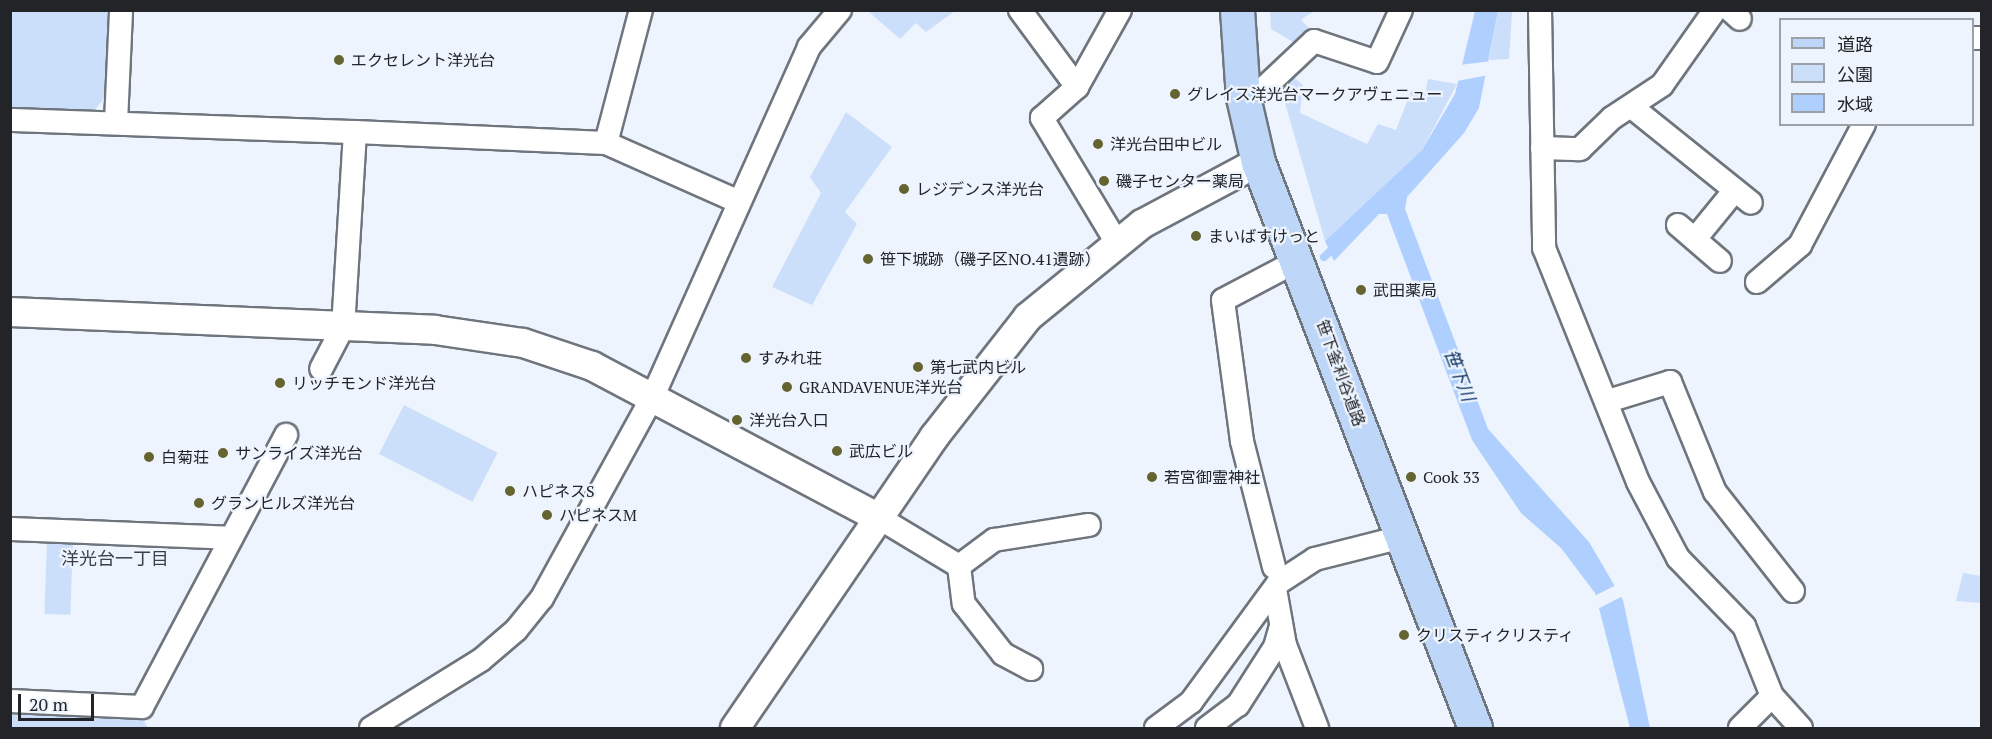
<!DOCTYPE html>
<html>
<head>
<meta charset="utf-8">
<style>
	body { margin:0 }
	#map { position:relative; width:1992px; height:739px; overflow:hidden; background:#edf4fd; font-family:"PT Serif","Noto Sans JP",serif }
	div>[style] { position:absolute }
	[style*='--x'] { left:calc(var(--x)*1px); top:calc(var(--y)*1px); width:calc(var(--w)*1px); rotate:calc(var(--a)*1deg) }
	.green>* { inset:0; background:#ccdffa; transform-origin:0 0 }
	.water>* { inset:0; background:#afcffe }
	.pier>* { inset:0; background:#edf4fd; transform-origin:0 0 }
	.stream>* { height:8px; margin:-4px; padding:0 4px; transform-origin:4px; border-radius:4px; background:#afcffe }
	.roads { filter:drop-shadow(2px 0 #6f757d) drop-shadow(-2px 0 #6f757d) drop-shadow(0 2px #6f757d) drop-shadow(0 -2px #6f757d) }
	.minor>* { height:22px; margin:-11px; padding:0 11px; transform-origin:11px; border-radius:11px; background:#fff }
	.tertiary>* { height:28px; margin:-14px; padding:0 14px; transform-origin:14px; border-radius:14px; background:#fff }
	.primary>* { height:33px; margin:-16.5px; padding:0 16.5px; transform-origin:16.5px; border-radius:16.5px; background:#bed6f7 }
	.dots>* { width:16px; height:16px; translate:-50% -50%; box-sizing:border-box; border:3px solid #edf4fd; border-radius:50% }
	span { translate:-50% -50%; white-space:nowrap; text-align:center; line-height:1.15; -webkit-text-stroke:4.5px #edf4fd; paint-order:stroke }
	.poi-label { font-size:16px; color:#222428 }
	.left { translate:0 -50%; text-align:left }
	.street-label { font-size:16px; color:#222428 }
	.water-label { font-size:18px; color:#0d3365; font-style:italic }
	.neighbourhood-label { font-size:18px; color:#3c4149 }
	.frame { position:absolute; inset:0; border:12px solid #222428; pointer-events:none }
	.legend { position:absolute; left:1779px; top:18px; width:195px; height:108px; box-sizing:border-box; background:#edf4fd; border:2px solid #9ca1a8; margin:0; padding:8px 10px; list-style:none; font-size:18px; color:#222428 }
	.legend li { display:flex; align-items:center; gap:12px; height:30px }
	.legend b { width:30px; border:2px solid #9ca1a8 }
	.scale { position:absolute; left:18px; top:694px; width:76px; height:27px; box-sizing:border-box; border:3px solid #222428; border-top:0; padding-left:8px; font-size:18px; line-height:21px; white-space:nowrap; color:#222428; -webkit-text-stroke:4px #edf4fd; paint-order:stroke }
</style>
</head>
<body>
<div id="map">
	<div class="green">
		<div style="clip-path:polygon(11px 11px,110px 11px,105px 97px,94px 111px,11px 108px)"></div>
		<div style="clip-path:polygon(868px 11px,955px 11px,926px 32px,916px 23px,900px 39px)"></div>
		<div style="clip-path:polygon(1270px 11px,1314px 11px,1301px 20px,1310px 29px,1293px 42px,1271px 29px)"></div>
		<div style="clip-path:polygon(1498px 11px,1525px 11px,1512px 12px,1509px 59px,1489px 60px)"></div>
		<div style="clip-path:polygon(1290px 74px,1303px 85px,1300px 113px,1367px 144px,1378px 124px,1396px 130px,1411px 91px,1425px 94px,1428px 79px,1457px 84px,1422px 150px,1325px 241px,1280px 86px)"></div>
		<div style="clip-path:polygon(846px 112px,892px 147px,845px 212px,857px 224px,812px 305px,772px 287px,821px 193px,810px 177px)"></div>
		<div style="left:404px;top:405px;width:105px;height:55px;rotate:27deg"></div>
		<div style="left:47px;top:539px;width:26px;height:75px;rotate:2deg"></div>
		<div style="clip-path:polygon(1963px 573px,1981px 576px,1981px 603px,1956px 601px)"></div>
		<div style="clip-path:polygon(11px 711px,141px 716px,148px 728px,11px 728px)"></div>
	</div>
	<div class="water">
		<div style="clip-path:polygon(1475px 11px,1498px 11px,1479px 108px,1464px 133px,1407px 197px,1405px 209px,1488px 429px,1589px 542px,1623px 600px,1650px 728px,1630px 728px,1595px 593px,1561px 548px,1521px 513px,1472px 440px,1387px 214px,1379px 214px,1334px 261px,1325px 241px,1422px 150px,1455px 94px)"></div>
	</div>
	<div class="pier">
		<div style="clip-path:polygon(1492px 61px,1489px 75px,1457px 81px,1459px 65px)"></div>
		<div style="left:1618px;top:584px;width:13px;height:28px;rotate:63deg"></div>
	</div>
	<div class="stream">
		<div style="--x:1324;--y:257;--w:16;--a:-43"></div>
	</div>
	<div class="roads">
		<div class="minor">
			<div style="--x:1020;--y:10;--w:96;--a:53.5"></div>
			<div style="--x:1540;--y:10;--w:238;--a:89"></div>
			<div style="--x:1544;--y:248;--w:252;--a:68.1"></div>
			<div style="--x:1638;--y:482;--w:86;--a:62.2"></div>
			<div style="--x:1678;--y:558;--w:95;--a:45.9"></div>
			<div style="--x:1744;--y:626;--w:75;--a:68.2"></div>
			<div style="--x:1772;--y:696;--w:43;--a:47.8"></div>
			<div style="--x:1730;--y:10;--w:13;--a:42"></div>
			<div style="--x:1972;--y:38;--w:10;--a:0"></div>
			<div style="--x:1243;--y:97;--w:22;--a:-22"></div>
			<div style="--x:1263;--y:89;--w:70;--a:-43.3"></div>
			<div style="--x:1314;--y:41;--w:66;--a:18.4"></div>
			<div style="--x:1377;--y:62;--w:57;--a:-65.2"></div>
			<div style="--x:1633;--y:108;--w:151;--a:38.8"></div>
			<div style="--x:10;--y:120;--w:345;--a:2"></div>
			<div style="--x:355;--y:132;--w:195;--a:93.5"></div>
			<div style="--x:343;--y:327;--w:47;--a:117.6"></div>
			<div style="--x:116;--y:122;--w:112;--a:-87.4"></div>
			<div style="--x:355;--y:132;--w:251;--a:2.5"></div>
			<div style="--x:606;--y:143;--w:143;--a:23.9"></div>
			<div style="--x:606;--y:143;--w:138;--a:-75.3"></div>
			<div style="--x:1542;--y:148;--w:38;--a:2"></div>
			<div style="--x:1580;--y:149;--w:45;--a:-44.1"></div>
			<div style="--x:1612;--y:118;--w:60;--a:-33.4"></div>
			<div style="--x:1662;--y:85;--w:92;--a:-54.8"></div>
			<div style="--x:1678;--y:225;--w:55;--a:40.6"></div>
			<div style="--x:1695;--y:239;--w:63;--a:-50.8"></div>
			<div style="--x:1117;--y:243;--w:146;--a:-121"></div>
			<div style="--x:1042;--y:118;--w:47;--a:-41.5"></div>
			<div style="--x:1077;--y:87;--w:88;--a:-60.8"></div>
			<div style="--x:1757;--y:282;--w:57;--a:-40.7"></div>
			<div style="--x:1800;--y:245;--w:137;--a:-62.1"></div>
			<div style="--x:1608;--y:401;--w:65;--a:-17"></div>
			<div style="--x:1670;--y:382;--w:119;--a:67.8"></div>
			<div style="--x:1715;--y:492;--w:126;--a:51.8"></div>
			<div style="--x:881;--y:519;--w:91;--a:31.1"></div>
			<div style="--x:959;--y:566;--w:38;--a:83"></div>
			<div style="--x:964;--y:604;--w:63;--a:52"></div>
			<div style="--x:1003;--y:654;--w:32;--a:28"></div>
			<div style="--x:10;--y:529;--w:221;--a:2.3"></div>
			<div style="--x:959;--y:566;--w:44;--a:-36.6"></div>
			<div style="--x:994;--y:540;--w:96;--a:-9"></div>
			<div style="--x:1274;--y:567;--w:130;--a:-104.3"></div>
			<div style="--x:1242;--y:441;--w:142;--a:-97.7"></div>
			<div style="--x:1223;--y:300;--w:86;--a:-27.8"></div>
			<div style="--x:1275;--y:589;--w:57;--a:79.9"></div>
			<div style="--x:1285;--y:645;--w:89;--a:68.9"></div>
			<div style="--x:10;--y:701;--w:132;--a:2.6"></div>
			<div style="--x:142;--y:707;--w:308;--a:-62.1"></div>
			<div style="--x:371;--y:728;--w:129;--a:-31.7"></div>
			<div style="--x:481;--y:660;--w:46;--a:-40.6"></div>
			<div style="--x:516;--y:630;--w:41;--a:-50.9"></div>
			<div style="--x:542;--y:598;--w:230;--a:-61.2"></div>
			<div style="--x:653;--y:396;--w:382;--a:-65.9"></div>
			<div style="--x:809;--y:47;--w:48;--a:-50"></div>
			<div style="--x:1156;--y:728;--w:44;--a:-36.6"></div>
			<div style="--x:1191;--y:702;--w:147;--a:-53.8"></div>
			<div style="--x:1278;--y:583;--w:44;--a:-33"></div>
			<div style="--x:1315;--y:559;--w:90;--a:-14.2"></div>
			<div style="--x:1207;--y:728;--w:39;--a:-37"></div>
			<div style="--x:1238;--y:705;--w:69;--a:-57.5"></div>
			<div style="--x:1275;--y:647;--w:22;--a:-74"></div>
			<div style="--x:1740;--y:728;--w:45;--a:-45"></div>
		</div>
		<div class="tertiary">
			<div style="--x:10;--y:312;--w:425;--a:2.4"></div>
			<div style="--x:435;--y:330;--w:89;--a:8.4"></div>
			<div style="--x:523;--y:343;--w:73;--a:18.4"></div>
			<div style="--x:592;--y:366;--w:327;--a:27.9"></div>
			<div style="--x:735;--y:728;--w:353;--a:-55.6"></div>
			<div style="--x:934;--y:437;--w:152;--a:-51.9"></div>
			<div style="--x:1028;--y:317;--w:147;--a:-39.2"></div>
			<div style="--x:1142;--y:224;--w:132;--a:-28.1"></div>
		</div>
		<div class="primary">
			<div style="--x:1237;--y:10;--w:87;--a:86.1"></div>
			<div style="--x:1243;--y:97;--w:67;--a:77"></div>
			<div style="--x:1258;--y:162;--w:606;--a:69.02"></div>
		</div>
	</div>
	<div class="dots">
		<div style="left:339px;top:60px;background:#656431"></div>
		<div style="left:1175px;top:94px;background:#656431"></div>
		<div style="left:1098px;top:144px;background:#656431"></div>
		<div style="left:1104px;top:181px;background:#656431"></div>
		<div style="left:904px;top:189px;background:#656431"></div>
		<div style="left:1196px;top:236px;background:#656431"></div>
		<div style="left:868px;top:259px;background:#656431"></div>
		<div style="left:1361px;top:290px;background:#656431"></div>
		<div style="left:746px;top:358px;background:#656431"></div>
		<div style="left:918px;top:367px;background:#656431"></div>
		<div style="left:280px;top:383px;background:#656431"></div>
		<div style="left:787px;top:387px;background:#656431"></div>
		<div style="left:737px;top:420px;background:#656431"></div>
		<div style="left:837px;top:451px;background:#656431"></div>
		<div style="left:223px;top:453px;background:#656431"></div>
		<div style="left:149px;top:457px;background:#656431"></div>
		<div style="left:1152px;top:477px;background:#656431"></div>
		<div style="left:1411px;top:477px;background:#656431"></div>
		<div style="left:510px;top:491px;background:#656431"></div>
		<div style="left:199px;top:503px;background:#656431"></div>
		<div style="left:547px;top:515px;background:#656431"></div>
		<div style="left:1404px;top:635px;background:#656431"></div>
	</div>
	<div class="poi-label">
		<span class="left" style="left:351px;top:60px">エクセレント洋光台</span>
		<span class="left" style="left:1187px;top:94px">グレイス洋光台マークアヴェニュー</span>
		<span class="left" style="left:1110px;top:144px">洋光台田中ビル</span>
		<span class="left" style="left:1116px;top:181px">磯子センター薬局</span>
		<span class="left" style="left:916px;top:189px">レジデンス洋光台</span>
		<span class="left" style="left:1208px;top:236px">まいばすけっと</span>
		<span class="left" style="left:880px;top:259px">笹下城跡（磯子区NO.41遺跡）</span>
		<span class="left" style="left:1373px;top:290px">武田薬局</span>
		<span class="left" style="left:758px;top:358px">すみれ荘</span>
		<span class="left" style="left:930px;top:367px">第七武内ビル</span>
		<span class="left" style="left:292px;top:383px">リッチモンド洋光台</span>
		<span class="left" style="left:799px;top:387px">GRANDAVENUE洋光台</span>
		<span class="left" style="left:749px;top:420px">洋光台入口</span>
		<span class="left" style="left:849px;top:451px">武広ビル</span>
		<span class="left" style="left:235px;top:453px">サンライズ洋光台</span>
		<span class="left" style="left:161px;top:457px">白菊荘</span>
		<span class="left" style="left:1164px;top:477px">若宮御霊神社</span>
		<span class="left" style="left:1423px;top:477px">Cook 33</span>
		<span class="left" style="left:522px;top:491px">ハピネスS</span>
		<span class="left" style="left:211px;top:503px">グランヒルズ洋光台</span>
		<span class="left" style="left:559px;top:515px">ハピネスM</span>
		<span class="left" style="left:1416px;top:635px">クリスティクリスティ</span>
	</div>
	<div class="street-label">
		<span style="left:1341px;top:373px;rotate:70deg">笹下釜利谷道路</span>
	</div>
	<div class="water-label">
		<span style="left:1460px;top:375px;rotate:69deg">笹下川</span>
	</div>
	<div class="neighbourhood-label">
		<span style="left:115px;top:558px">洋光台一丁目</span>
	</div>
	<div class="frame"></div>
	<ul class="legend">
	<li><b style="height:8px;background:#bed6f7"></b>道路</li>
	<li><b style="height:16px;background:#ccdffa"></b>公園</li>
	<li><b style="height:16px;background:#afcffe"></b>水域</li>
	</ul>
	<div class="scale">20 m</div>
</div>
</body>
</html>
